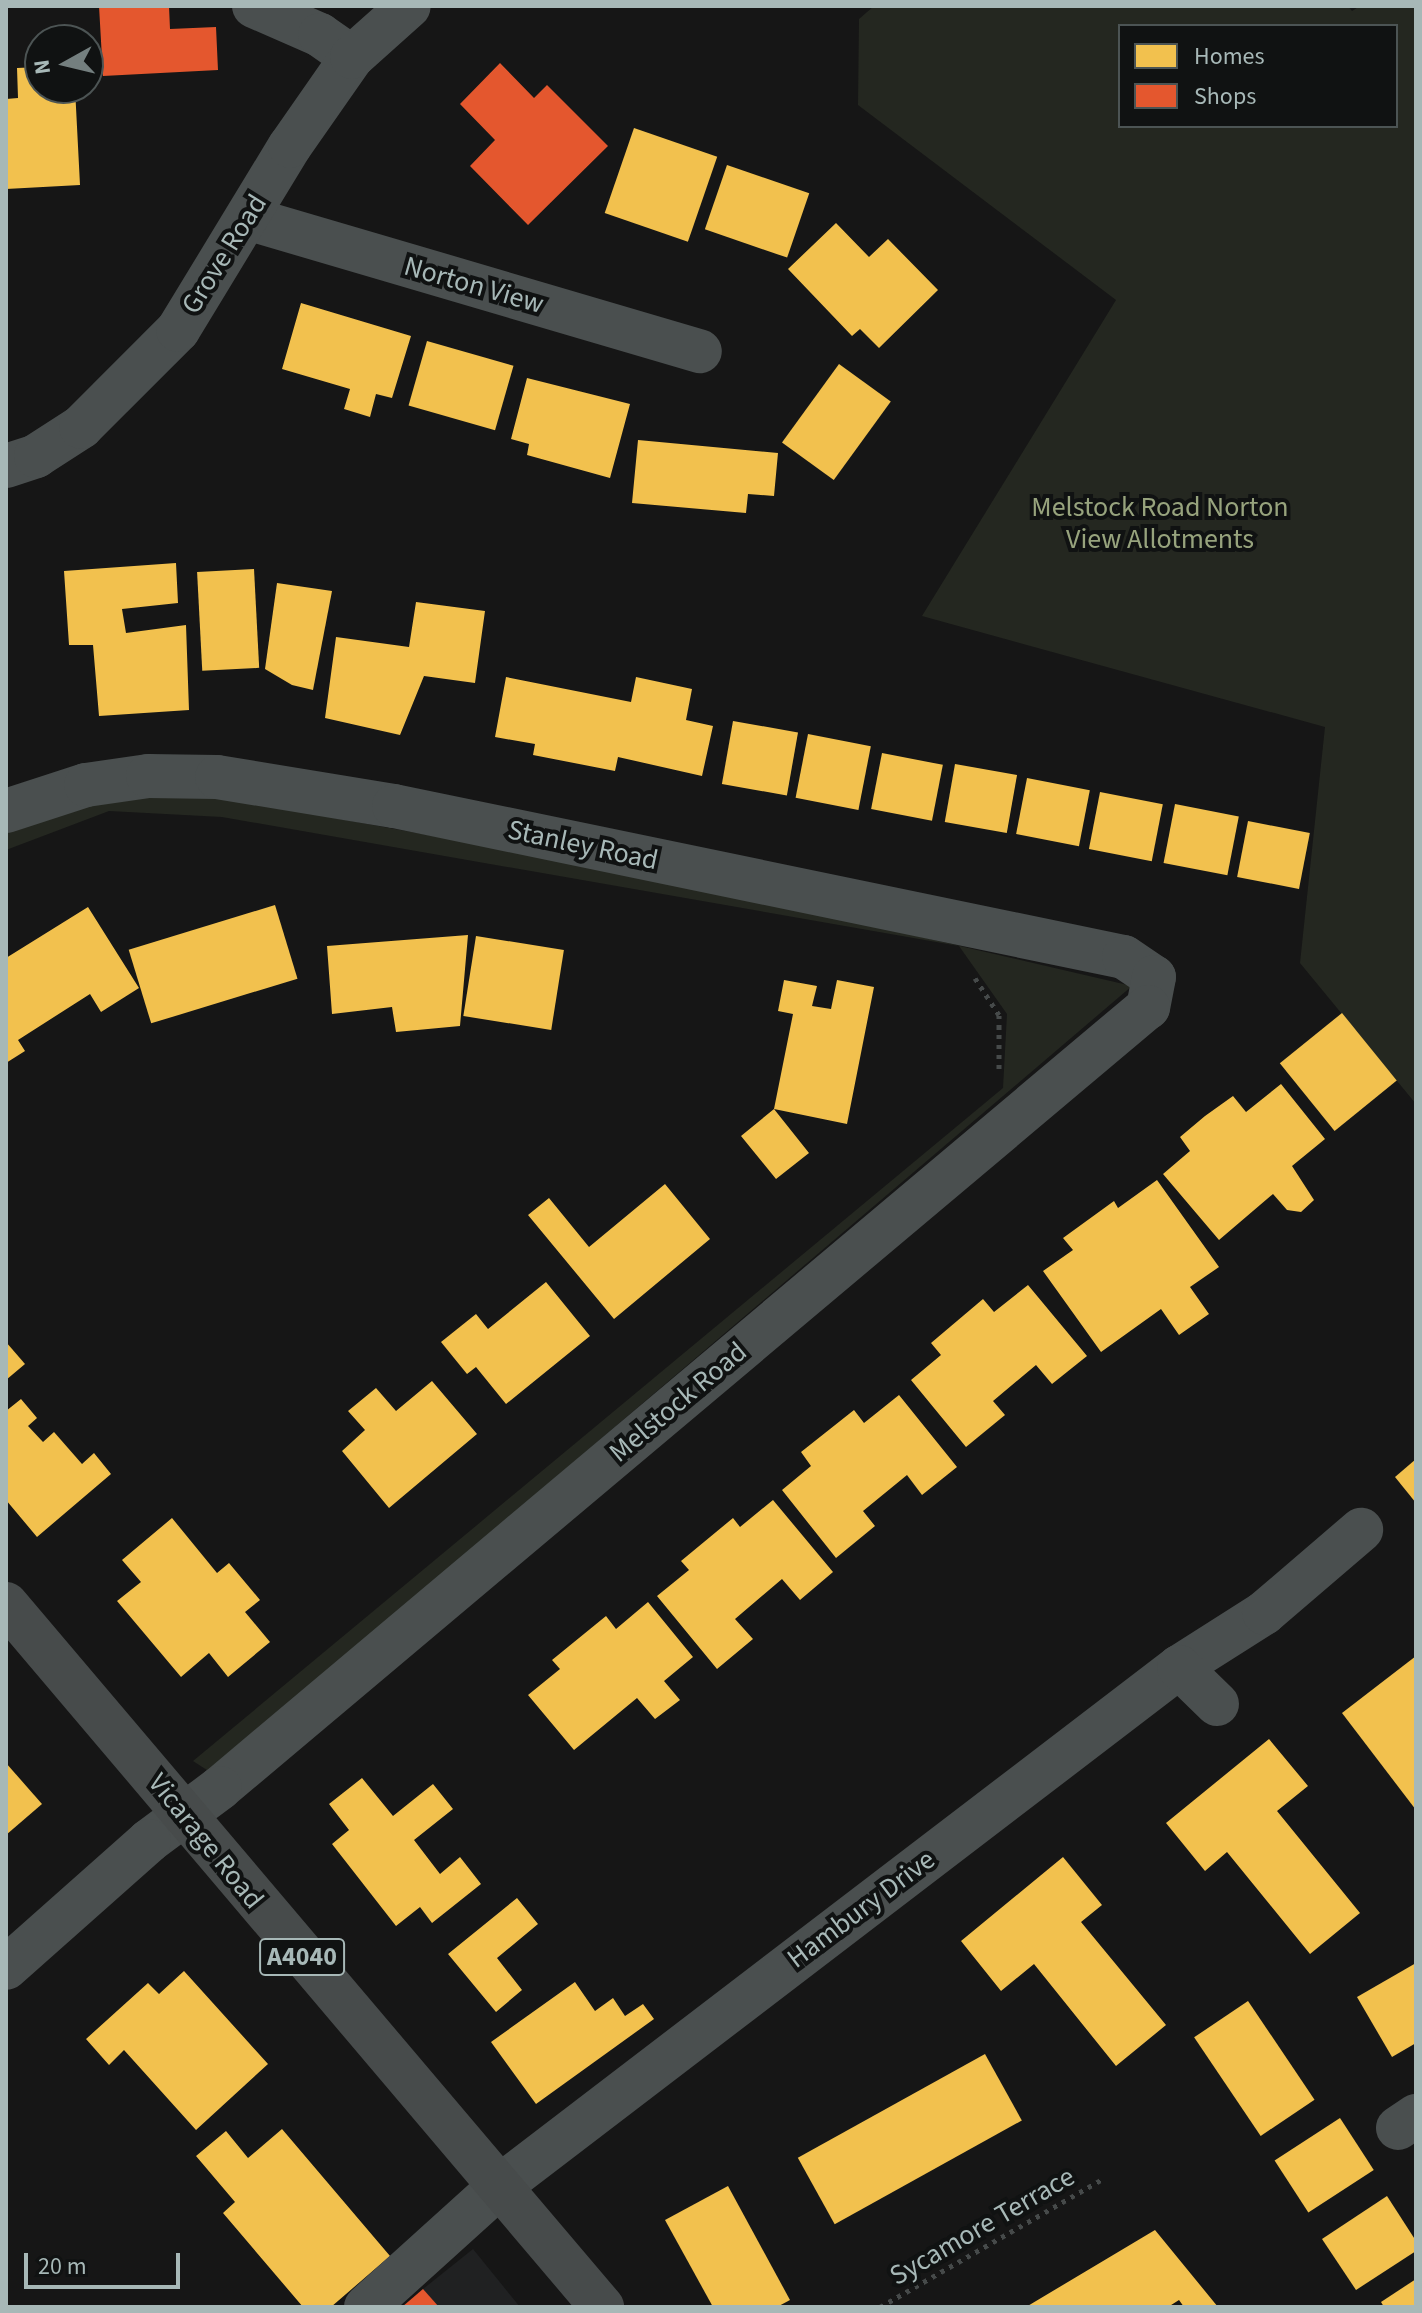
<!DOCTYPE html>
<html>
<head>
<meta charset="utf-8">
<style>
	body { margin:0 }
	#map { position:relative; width:1422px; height:2313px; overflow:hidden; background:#161616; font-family:"Source Sans 3",sans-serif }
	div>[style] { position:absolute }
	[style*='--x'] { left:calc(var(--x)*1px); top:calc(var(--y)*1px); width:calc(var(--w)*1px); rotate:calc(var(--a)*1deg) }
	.built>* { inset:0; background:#202122 }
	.green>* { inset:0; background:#242720 }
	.homes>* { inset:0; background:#f2c14e; transform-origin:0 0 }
	.shops>* { inset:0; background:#e4572e }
	.path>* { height:5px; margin-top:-2.5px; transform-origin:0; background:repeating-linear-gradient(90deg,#464a4a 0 4px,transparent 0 10px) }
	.minor>* { height:44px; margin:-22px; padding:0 22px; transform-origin:22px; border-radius:22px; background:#4a4f4f }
	.major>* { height:44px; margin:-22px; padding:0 22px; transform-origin:22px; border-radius:22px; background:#474b4b }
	span { translate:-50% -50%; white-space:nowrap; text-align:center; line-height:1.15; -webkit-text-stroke:8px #101212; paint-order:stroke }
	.shield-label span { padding:2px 6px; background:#101212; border:2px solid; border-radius:6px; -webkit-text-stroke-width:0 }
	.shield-label { font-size:26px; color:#a7b8b7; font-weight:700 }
	.street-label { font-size:28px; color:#a7b8b7 }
	.park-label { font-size:28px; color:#97a37d }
	.frame { position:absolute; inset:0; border:8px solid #a7b8b7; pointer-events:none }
	.legend { position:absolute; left:1118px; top:24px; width:280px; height:104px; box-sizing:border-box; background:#101212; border:2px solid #4c5454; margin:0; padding:10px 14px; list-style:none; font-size:24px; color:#a7b8b7 }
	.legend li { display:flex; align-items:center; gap:16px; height:40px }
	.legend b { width:40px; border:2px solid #4c5454 }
	.north { position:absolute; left:24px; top:24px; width:80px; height:80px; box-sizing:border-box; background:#101212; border:2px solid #4c5454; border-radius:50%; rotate:262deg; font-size:22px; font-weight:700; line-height:32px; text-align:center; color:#a7b8b7 }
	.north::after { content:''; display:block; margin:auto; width:28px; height:36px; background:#747f7f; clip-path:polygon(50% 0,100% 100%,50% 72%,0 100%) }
	.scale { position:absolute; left:24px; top:2253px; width:156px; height:36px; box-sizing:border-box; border:4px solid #a7b8b7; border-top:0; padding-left:10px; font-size:24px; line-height:28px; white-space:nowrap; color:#a7b8b7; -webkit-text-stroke:6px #101212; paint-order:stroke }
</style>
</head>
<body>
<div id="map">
	<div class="built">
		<div style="clip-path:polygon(473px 2249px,520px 2307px,404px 2307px,423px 2289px)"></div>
	</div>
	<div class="green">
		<div style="clip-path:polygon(evenodd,874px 6px,1348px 6px,1352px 11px,1360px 6px,1416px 6px,1416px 1104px,1300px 963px,1325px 727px,922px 616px,1116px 300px,858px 105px,859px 19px,874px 6px,1120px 26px,1396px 26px,1396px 126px,1120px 126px,1120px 26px)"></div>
		<div style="clip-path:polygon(220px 797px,680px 881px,1132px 986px,210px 1772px,193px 1761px,1003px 1088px,1007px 1014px,959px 946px,222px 817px,109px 811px,6px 850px,6px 829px,95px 798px)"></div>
	</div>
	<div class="homes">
		<div style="clip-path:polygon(40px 67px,40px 88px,75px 88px,80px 185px,6px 189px,6px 99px,18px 98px,17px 68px)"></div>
		<div style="left:634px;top:128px;width:88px;height:90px;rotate:19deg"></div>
		<div style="left:727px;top:165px;width:87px;height:68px;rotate:19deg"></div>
		<div style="clip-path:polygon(836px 223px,869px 257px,888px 239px,938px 290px,879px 348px,860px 329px,852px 336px,788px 269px)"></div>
		<div style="clip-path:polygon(301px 303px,411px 336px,392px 398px,376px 394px,370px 417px,344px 409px,350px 389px,282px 369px)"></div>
		<div style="left:427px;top:341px;width:90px;height:67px;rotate:16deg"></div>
		<div style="left:839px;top:364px;width:64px;height:97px;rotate:36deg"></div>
		<div style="clip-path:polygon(527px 378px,630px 404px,610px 478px,527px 455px,529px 444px,511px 439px)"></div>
		<div style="clip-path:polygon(638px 440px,778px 453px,774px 496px,748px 494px,746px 513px,632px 503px)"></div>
		<div style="clip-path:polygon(176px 563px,178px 603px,122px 609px,126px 633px,186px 625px,189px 710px,99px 716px,93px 645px,69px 645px,64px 571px)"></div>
		<div style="left:254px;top:569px;width:99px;height:57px;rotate:87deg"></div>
		<div style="clip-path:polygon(277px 583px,332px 591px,313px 690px,292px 685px,265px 669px)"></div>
		<div style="clip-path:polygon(416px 602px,485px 611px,475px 683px,424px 676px,400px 735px,325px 718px,336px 637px,409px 647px)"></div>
		<div style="clip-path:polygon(506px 677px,631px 702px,636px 677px,692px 689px,686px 720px,713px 726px,702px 776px,618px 757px,615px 771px,533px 755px,535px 744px,495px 737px)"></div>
		<div style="left:733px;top:721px;width:66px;height:64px;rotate:10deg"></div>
		<div style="left:808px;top:734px;width:64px;height:65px;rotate:11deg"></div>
		<div style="left:882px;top:753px;width:62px;height:57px;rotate:11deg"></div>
		<div style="left:955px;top:764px;width:63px;height:59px;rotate:10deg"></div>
		<div style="left:1027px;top:778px;width:64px;height:57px;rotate:11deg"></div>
		<div style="left:1100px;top:792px;width:64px;height:58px;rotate:11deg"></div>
		<div style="left:1175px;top:804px;width:65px;height:60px;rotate:11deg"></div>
		<div style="left:1248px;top:821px;width:63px;height:57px;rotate:11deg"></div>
		<div style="left:275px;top:905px;width:77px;height:153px;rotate:73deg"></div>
		<div style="clip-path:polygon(88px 907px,139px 988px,101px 1012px,90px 994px,18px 1040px,25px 1051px,6px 1063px,6px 958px)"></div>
		<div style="clip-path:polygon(468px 935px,460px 1026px,396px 1032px,392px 1007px,332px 1014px,327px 946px)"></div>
		<div style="left:476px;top:936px;width:89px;height:81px;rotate:9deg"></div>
		<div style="clip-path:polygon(784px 980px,817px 986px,812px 1006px,831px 1009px,837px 980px,874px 987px,847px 1124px,774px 1109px,809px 1153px,776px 1179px,741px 1136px,774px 1109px,793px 1014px,778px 1011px)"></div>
		<div style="left:1342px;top:1013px;width:87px;height:80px;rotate:51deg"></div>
		<div style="clip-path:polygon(1281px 1084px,1325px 1139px,1292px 1166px,1314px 1200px,1301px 1212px,1287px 1210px,1273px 1194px,1219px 1240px,1163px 1174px,1190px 1151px,1180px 1137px,1205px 1116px,1233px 1096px,1246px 1112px)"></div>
		<div style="clip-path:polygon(1157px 1180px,1219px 1267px,1190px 1287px,1209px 1314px,1179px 1335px,1161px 1309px,1101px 1352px,1043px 1271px,1073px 1250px,1063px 1238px,1114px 1201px,1118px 1208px)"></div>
		<div style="clip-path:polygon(665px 1184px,710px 1239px,614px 1319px,528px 1215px,549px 1198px,589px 1247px)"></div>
		<div style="clip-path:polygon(546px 1282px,590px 1336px,506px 1404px,476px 1367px,467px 1374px,441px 1342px,476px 1314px,488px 1329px)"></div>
		<div style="clip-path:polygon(1028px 1285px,1087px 1356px,1052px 1384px,1036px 1365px,993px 1401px,1005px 1415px,966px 1447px,911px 1380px,941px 1355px,931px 1343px,983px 1299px,994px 1312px)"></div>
		<div style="clip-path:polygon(6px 1342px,25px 1364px,6px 1380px)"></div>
		<div style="clip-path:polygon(432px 1381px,477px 1434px,389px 1508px,342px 1451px,365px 1430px,348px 1411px,376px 1388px,396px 1411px)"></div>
		<div style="clip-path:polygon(899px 1395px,957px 1467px,922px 1495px,907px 1475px,863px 1511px,875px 1526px,836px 1558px,782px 1490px,811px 1466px,801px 1452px,854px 1410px,864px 1423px)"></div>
		<div style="clip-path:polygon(21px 1399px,37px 1418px,28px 1426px,43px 1442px,54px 1432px,82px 1464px,94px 1453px,111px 1474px,37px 1537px,6px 1500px,6px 1411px)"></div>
		<div style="clip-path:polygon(1416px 1459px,1416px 1503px,1395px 1477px)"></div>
		<div style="clip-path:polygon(773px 1500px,833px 1572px,800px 1600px,782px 1579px,735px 1619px,753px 1639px,717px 1669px,657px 1596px,689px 1570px,681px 1561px,733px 1518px,740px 1527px)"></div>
		<div style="clip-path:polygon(172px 1518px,217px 1573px,229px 1563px,260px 1600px,245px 1612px,270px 1642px,228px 1677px,209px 1653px,181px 1677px,117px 1601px,141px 1582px,122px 1560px)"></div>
		<div style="clip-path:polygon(648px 1602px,693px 1657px,664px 1681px,680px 1700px,655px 1719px,637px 1698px,574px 1750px,528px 1695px,560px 1669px,552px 1660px,606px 1616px,616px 1629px)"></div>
		<div style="clip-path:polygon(1416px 1656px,1416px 1810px,1342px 1713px)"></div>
		<div style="clip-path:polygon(1269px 1739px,1308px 1786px,1277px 1811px,1360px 1913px,1310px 1954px,1227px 1852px,1205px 1871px,1166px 1823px)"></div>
		<div style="clip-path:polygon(6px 1763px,42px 1804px,6px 1835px)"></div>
		<div style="clip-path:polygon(362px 1778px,393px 1816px,433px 1784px,453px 1809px,414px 1840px,440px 1874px,460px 1857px,481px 1884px,432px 1923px,420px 1907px,396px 1926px,332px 1844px,349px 1830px,329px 1804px)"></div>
		<div style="clip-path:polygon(1063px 1857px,1102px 1905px,1081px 1922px,1166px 2025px,1116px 2066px,1034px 1964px,1001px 1991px,961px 1941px)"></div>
		<div style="clip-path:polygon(517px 1898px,538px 1924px,497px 1958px,522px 1990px,496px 2012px,448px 1954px)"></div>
		<div style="clip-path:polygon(1416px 1963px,1416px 2043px,1392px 2057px,1357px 1997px)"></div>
		<div style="clip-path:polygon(184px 1971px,268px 2064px,196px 2130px,124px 2050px,109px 2065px,86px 2039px,148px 1983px,159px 1994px)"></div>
		<div style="clip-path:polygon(575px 1982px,595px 2011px,613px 1998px,625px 2016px,643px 2004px,654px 2019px,536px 2104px,491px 2042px)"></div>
		<div style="left:1248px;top:2001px;width:119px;height:65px;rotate:56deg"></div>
		<div style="left:985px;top:2054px;width:76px;height:214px;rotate:61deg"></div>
		<div style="left:1340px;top:2118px;width:62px;height:78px;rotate:57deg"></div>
		<div style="clip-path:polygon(282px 2129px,390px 2256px,331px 2307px,303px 2307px,223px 2213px,235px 2202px,196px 2156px,226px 2131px,248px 2158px)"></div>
		<div style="clip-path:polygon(728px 2186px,790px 2300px,777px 2307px,713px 2307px,665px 2220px)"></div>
		<div style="clip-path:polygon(1387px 2196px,1416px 2241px,1416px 2251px,1356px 2290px,1322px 2239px)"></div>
		<div style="clip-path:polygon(1155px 2230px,1218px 2307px,1184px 2307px,1179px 2300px,1168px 2307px,1026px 2307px)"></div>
		<div style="clip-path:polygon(1416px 2279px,1416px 2307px,1384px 2307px,1381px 2302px)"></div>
	</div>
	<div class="shops">
		<div style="clip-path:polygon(99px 6px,169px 6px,170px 29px,216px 27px,218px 70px,103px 76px)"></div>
		<div style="clip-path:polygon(500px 63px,534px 98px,547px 85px,608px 146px,528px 225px,470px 166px,495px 140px,460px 104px)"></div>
		<div style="clip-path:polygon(423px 2289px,439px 2307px,402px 2307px)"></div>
	</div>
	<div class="path">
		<div style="--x:975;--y:978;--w:44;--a:57"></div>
		<div style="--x:999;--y:1015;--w:54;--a:90"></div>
		<div style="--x:880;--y:2307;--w:257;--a:-29.9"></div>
	</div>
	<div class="minor">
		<div style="--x:254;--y:6;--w:72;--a:23.7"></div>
		<div style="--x:320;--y:35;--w:39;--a:35"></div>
		<div style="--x:247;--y:218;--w:472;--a:16.4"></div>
		<div style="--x:6;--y:466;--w:32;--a:-18"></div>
		<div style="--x:36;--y:456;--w:54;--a:-32.8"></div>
		<div style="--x:81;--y:427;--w:137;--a:-45"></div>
		<div style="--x:178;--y:330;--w:215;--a:-58.7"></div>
		<div style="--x:290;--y:146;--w:108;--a:-55.1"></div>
		<div style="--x:352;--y:57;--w:76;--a:-41.8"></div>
		<div style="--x:6;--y:811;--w:84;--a:-18"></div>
		<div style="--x:86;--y:785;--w:63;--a:-8.3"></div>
		<div style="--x:148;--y:776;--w:69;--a:0.8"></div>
		<div style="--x:217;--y:777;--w:179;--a:9.3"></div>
		<div style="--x:394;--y:806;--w:745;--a:11.69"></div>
		<div style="--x:1124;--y:957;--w:36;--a:34"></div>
		<div style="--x:1154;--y:977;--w:31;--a:101"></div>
		<div style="--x:1148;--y:1007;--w:1213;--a:139.92"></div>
		<div style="--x:220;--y:1788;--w:89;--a:143.3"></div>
		<div style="--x:149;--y:1841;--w:191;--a:138.4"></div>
		<div style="--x:1179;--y:1667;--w:101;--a:-32.4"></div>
		<div style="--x:1264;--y:1613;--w:128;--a:-40.6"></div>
		<div style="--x:1398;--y:2128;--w:22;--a:-34"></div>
		<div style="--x:366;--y:2307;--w:181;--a:-42.1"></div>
		<div style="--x:500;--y:2186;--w:855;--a:-37.39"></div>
		<div style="--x:1179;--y:1667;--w:53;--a:44.2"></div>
	</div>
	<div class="major">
		<div style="--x:6;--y:1604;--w:922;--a:49.71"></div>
	</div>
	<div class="shield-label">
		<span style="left:302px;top:1957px">A4040</span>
	</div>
	<div class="street-label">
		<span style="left:224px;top:254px;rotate:-58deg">Grove Road</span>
		<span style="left:474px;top:285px;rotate:16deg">Norton View</span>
		<span style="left:583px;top:845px;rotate:12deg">Stanley Road</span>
		<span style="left:678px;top:1402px;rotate:-40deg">Melstock Road</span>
		<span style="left:206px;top:1841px;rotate:51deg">Vicarage Road</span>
		<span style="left:861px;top:1909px;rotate:-37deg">Hambury Drive</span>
		<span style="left:982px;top:2226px;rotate:-30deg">Sycamore Terrace</span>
	</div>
	<div class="park-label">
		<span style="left:1160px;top:523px">Melstock Road Norton<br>View Allotments</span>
	</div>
	<div class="frame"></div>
	<ul class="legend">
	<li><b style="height:22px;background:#f2c14e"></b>Homes</li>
	<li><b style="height:22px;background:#e4572e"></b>Shops</li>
	</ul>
	<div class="north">N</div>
	<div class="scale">20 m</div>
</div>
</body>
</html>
